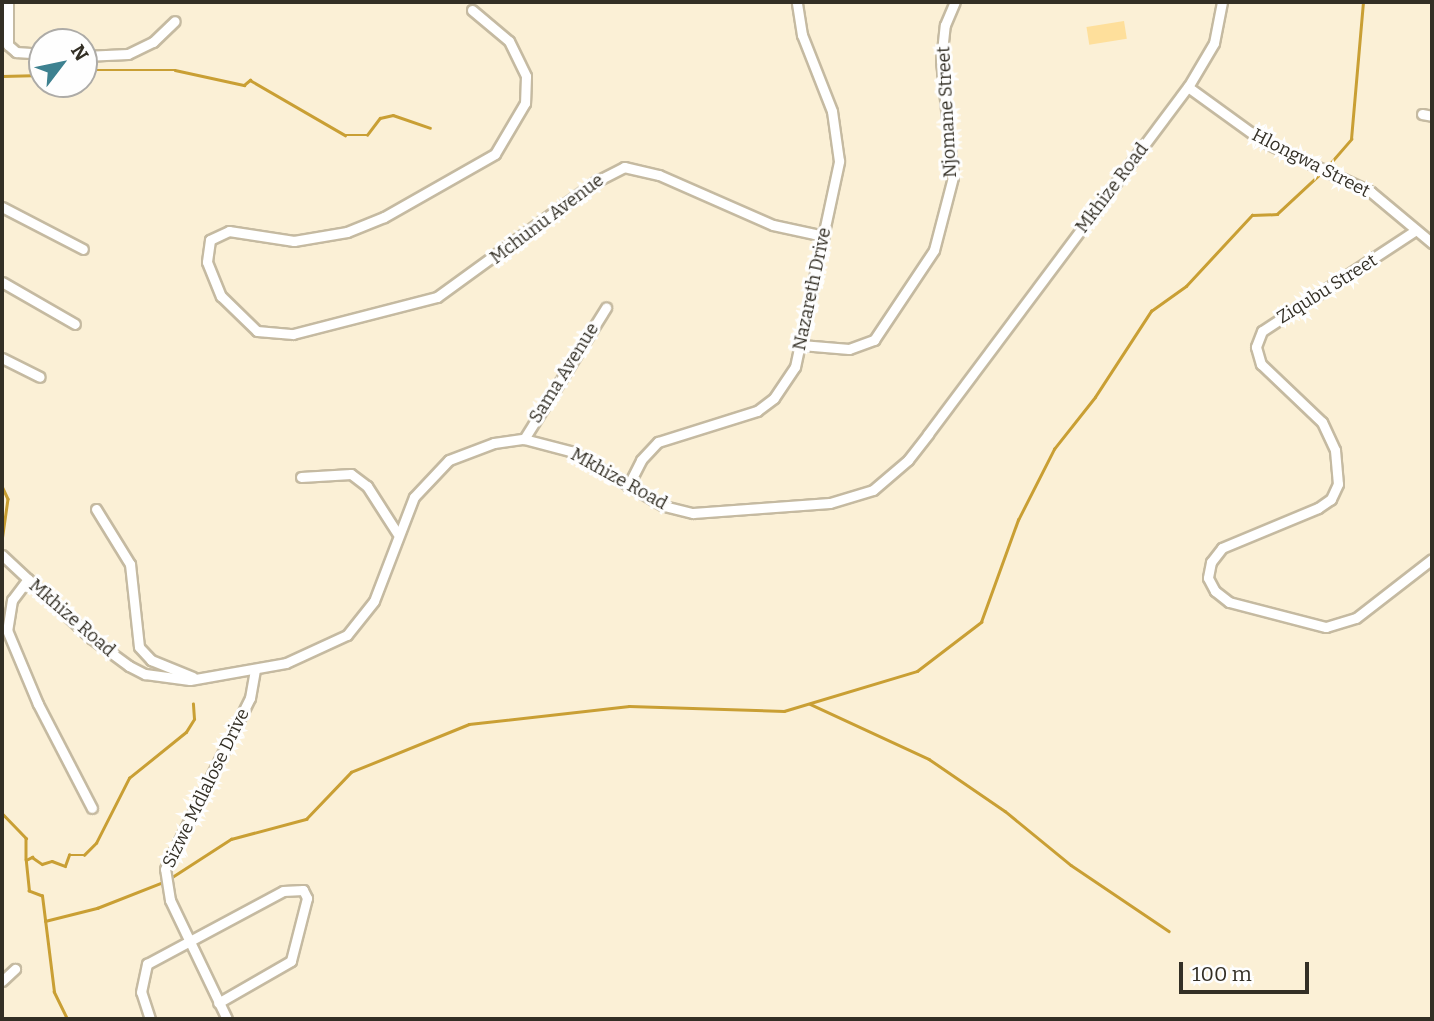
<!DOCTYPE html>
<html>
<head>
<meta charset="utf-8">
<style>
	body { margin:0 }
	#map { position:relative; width:1434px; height:1021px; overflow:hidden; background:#fbf0d6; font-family:Bitter,serif }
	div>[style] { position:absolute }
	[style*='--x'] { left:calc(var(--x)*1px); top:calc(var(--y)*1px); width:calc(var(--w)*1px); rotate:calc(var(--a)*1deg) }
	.green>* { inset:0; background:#fedf9b; transform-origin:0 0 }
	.stream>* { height:2.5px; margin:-1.25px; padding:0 1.25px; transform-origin:1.25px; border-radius:1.25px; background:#c99f34 }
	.roads { filter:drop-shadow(2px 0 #c5baa1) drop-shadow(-2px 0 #c5baa1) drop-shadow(0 2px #c5baa1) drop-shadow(0 -2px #c5baa1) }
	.street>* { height:9px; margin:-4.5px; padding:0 4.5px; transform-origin:4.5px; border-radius:4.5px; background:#fff }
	span { translate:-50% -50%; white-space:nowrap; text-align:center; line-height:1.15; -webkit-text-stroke:6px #fefefe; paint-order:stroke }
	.street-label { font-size:18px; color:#332f25 }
	.frame { position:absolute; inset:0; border:4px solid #332f25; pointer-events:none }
	.north { position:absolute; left:28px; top:28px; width:70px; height:70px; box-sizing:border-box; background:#fefefe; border:2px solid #adaba7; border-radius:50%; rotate:58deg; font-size:19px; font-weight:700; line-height:28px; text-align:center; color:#332f25 }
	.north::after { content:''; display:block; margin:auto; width:24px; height:32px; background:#3d8190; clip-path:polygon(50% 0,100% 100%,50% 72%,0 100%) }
	.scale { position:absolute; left:1179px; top:962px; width:130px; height:32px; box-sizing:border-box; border:4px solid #332f25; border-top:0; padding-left:9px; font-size:21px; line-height:24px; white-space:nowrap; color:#332f25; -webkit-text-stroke:5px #fefefe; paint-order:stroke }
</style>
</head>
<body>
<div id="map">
	<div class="green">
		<div style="left:1124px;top:21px;width:18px;height:38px;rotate:81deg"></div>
	</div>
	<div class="stream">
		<div style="--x:84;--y:70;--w:91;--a:0"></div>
		<div style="--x:175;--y:70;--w:71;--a:12.3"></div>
		<div style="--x:244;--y:85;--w:8;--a:-40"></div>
		<div style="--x:250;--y:80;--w:110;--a:30.1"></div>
		<div style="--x:345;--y:135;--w:22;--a:0"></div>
		<div style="--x:367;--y:135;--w:21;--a:-53"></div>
		<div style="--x:380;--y:118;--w:13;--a:-13"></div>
		<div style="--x:393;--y:115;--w:39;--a:19"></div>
		<div style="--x:2;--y:76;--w:40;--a:-1.4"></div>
		<div style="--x:1327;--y:167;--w:37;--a:-49"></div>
		<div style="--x:1351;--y:139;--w:138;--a:-85"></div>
		<div style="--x:2;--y:486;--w:14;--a:65"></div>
		<div style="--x:8;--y:499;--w:42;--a:98.1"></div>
		<div style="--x:810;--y:704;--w:131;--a:24.8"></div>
		<div style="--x:929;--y:759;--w:92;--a:34.4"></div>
		<div style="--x:1005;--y:811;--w:85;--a:39.3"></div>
		<div style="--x:1071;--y:865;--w:118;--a:34"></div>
		<div style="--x:2;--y:813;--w:35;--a:46"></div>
		<div style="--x:26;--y:838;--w:21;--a:90"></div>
		<div style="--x:169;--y:879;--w:74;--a:-32.8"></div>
		<div style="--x:231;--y:839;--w:78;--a:-14.9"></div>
		<div style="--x:306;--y:819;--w:65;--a:-46.2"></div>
		<div style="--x:351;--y:772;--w:127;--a:-22.1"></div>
		<div style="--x:469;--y:724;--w:161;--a:-6.4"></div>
		<div style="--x:629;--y:706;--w:155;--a:1.8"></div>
		<div style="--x:784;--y:711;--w:139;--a:-16.7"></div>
		<div style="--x:917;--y:671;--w:81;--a:-37.4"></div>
		<div style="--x:981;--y:622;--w:109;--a:-70.1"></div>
		<div style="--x:1018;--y:520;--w:80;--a:-63.1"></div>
		<div style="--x:1054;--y:449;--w:66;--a:-51.7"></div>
		<div style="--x:1095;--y:397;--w:103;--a:-56.9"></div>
		<div style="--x:1151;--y:311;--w:43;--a:-35.5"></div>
		<div style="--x:1186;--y:286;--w:97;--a:-47.1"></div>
		<div style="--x:1252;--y:215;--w:25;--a:-2"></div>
		<div style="--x:1277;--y:214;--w:62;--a:-43"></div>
		<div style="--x:45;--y:921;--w:54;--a:-14"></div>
		<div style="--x:97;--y:908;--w:71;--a:-21.5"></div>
		<div style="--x:67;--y:1019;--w:30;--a:-116"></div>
		<div style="--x:54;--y:992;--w:97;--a:-97.1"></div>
		<div style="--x:42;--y:896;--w:14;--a:-159"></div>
		<div style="--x:29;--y:891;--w:31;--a:-96"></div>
		<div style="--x:26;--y:860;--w:7;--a:-27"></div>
		<div style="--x:32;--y:857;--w:12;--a:35"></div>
		<div style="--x:42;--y:864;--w:10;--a:-17"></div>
		<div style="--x:52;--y:861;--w:14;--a:21"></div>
		<div style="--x:65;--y:866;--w:12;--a:-70"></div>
		<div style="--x:69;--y:855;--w:15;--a:0"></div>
		<div style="--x:84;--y:855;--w:17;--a:-45"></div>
		<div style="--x:96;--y:843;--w:73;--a:-63.1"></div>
		<div style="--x:129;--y:778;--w:73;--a:-38.9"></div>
		<div style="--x:186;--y:732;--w:15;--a:-58"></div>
		<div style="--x:194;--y:719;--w:15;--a:-94"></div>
	</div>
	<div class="roads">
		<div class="street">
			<div style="--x:8;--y:2;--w:43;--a:90"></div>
			<div style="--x:8;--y:45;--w:11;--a:41"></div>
			<div style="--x:16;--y:52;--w:26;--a:4"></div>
			<div style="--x:472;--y:10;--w:48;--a:40"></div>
			<div style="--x:509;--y:41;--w:39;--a:64"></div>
			<div style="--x:526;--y:76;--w:27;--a:92"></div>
			<div style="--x:525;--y:103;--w:59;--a:120.5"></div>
			<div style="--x:495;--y:154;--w:128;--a:150.4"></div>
			<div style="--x:384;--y:217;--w:40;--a:158"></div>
			<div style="--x:347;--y:232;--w:54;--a:170.4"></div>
			<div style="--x:294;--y:241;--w:66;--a:-171.3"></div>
			<div style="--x:229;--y:231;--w:21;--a:155"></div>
			<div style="--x:210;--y:240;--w:22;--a:98"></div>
			<div style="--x:207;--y:262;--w:37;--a:68"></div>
			<div style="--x:221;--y:296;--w:50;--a:44.2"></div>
			<div style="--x:257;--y:331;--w:36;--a:5"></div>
			<div style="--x:293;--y:334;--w:149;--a:-14.4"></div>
			<div style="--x:437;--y:297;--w:195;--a:-36"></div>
			<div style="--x:595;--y:182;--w:33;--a:-27"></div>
			<div style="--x:624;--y:167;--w:36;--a:13"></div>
			<div style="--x:659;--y:175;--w:124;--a:23.7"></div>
			<div style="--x:773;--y:225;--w:52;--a:12.2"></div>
			<div style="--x:84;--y:56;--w:44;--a:-2.6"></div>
			<div style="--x:128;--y:54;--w:28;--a:-26"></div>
			<div style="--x:153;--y:42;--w:30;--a:-44"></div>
			<div style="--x:1188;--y:87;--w:94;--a:35.9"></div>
			<div style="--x:1264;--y:142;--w:118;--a:25"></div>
			<div style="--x:1371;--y:192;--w:80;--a:39.9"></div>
			<div style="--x:1422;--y:114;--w:10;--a:11"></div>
			<div style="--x:2;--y:207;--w:91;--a:27.4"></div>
			<div style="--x:1416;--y:230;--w:184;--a:146.7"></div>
			<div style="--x:1262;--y:331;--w:17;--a:111"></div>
			<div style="--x:1256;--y:347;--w:18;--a:74"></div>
			<div style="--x:1261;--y:364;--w:84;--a:43.6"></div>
			<div style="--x:1322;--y:422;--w:31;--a:65"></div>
			<div style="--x:1335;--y:450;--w:34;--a:85"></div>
			<div style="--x:1338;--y:484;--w:17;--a:115"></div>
			<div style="--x:1331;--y:499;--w:16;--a:145"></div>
			<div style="--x:1318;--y:508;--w:104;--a:157.4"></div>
			<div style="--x:1222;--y:548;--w:18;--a:128"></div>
			<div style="--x:1211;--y:562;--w:16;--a:101"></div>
			<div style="--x:1208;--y:578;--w:15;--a:62"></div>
			<div style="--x:1215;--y:591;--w:18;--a:38"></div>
			<div style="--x:1229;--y:602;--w:100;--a:14.5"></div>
			<div style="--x:1326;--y:627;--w:31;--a:-17"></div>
			<div style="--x:1356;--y:618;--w:96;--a:-37.8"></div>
			<div style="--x:2;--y:282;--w:84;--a:29.9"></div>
			<div style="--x:801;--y:345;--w:48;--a:4.8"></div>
			<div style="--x:849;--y:349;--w:27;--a:-20"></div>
			<div style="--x:874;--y:340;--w:108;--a:-56.3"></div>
			<div style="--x:934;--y:250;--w:75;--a:-75.4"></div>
			<div style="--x:953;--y:177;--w:117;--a:-95.9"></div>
			<div style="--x:941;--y:61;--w:36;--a:-84"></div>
			<div style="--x:945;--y:25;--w:25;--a:-67"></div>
			<div style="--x:2;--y:358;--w:42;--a:26.6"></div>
			<div style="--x:524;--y:439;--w:155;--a:-58"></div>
			<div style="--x:301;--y:477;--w:50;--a:-3.4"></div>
			<div style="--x:351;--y:474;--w:20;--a:37"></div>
			<div style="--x:367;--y:486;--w:56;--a:57.4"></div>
			<div style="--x:628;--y:486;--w:29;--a:-63"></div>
			<div style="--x:641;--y:460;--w:25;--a:-47"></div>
			<div style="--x:658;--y:442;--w:104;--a:-17.4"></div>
			<div style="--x:757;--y:411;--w:21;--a:-37"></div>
			<div style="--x:774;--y:398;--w:37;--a:-56"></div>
			<div style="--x:795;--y:367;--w:211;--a:-77.9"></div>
			<div style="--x:839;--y:161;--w:50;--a:-98"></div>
			<div style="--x:832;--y:111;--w:82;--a:-111.5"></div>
			<div style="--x:802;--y:35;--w:33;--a:-99"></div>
			<div style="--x:96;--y:509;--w:65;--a:58.3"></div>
			<div style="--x:130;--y:564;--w:83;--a:83.8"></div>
			<div style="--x:139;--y:647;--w:18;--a:47"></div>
			<div style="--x:151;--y:660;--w:45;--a:22"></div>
			<div style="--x:2;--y:555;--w:122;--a:43"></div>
			<div style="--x:91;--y:638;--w:47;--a:36.4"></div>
			<div style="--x:129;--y:666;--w:18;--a:27"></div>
			<div style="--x:145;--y:674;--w:45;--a:7.6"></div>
			<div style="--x:190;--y:680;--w:97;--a:-10"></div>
			<div style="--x:286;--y:663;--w:67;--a:-24.7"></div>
			<div style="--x:347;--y:635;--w:43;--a:-51.5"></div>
			<div style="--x:374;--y:601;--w:111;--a:-69"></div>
			<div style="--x:414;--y:497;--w:51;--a:-46.6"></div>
			<div style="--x:449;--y:460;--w:48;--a:-20.7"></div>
			<div style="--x:494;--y:443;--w:30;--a:-8"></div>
			<div style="--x:524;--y:439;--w:48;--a:14.6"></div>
			<div style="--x:570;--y:451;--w:109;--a:30.3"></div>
			<div style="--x:664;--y:506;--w:30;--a:14"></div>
			<div style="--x:693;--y:513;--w:137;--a:-4.2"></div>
			<div style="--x:830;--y:503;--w:45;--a:-16.8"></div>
			<div style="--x:873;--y:490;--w:46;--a:-40.6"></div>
			<div style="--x:908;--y:460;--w:33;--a:-52"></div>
			<div style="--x:928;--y:434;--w:434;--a:-53.2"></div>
			<div style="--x:1188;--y:87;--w:51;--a:-59.4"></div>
			<div style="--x:1214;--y:43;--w:42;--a:-79"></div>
			<div style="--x:28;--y:579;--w:26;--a:127"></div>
			<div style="--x:12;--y:600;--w:30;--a:99"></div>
			<div style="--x:7;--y:630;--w:80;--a:67.3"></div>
			<div style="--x:38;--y:704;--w:117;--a:62.6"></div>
			<div style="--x:2;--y:981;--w:18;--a:-43"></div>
			<div style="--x:150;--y:1019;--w:28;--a:-108"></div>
			<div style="--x:141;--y:992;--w:29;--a:-78"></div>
			<div style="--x:147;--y:964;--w:154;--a:-28.2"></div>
			<div style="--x:283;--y:891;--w:20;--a:-3"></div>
			<div style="--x:303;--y:890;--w:9;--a:63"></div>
			<div style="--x:307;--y:898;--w:65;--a:104.3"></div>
			<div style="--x:291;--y:961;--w:84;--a:150.1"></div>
			<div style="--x:227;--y:1019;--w:132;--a:-115.6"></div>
			<div style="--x:170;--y:900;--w:31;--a:-99"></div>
			<div style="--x:165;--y:869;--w:191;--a:-63.6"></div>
			<div style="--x:250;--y:698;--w:28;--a:-80"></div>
		</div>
	</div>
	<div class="street-label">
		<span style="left:947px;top:112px;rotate:-93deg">Njomane Street</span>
		<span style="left:1311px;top:163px;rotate:27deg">Hlongwa Street</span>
		<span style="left:1112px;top:188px;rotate:-53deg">Mkhize Road</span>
		<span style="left:547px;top:219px;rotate:-37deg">Mchunu Avenue</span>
		<span style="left:812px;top:289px;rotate:-78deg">Nazareth Drive</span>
		<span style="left:1327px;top:289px;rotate:-32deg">Ziqubu Street</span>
		<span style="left:564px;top:373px;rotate:-58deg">Sama Avenue</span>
		<span style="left:619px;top:479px;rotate:29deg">Mkhize Road</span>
		<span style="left:72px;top:618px;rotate:41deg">Mkhize Road</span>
		<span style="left:206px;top:788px;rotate:-64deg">Sizwe Mdlalose Drive</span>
	</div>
	<div class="frame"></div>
	<div class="north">N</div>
	<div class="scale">100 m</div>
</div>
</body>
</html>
